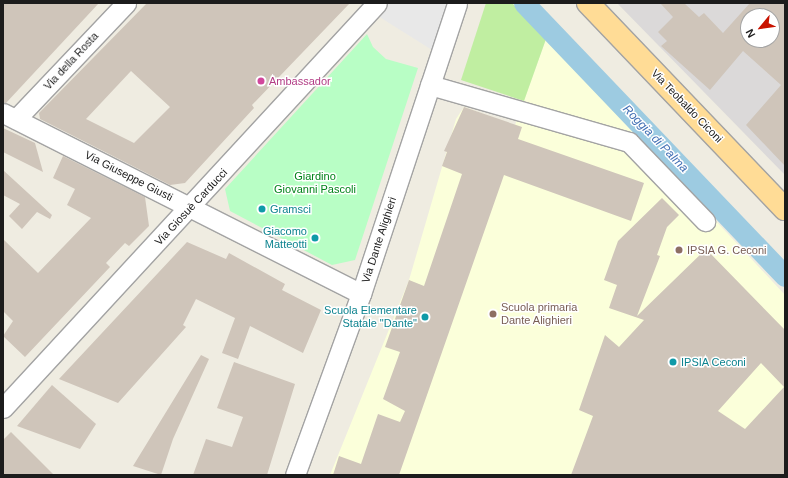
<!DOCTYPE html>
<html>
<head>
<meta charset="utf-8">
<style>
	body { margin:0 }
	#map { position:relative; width:788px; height:478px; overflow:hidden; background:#efece1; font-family:Helvetica,sans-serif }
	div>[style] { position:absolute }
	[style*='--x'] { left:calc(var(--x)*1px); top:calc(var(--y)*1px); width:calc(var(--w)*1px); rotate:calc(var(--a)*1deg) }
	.residential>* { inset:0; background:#dbd9d9 }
	.education>* { inset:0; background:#fbffda }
	.grass>* { inset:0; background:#c0eea1 }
	.park>* { inset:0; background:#b8fec5 }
	.parking>* { inset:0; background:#e8e8e8 }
	.canal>* { height:21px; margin:-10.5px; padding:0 10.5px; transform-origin:10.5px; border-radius:10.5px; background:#9dcbe1 }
	.building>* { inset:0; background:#cfc5ba }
	.roads { filter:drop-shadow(1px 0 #a3a3a3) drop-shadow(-1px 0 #a3a3a3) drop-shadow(0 1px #a3a3a3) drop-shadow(0 -1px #a3a3a3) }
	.minor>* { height:19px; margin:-9.5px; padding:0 9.5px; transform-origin:9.5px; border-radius:9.5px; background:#fff }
	.major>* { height:22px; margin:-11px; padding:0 11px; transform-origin:11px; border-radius:11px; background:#ffdc96 }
	.dots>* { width:11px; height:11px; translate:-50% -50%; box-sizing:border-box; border:2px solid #fff; border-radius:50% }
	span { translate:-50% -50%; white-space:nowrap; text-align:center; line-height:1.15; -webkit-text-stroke:3px #fff; paint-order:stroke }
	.street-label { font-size:11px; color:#1c1c1c }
	.hotel-label { font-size:11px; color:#b23c85 }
	.left { translate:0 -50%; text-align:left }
	.park-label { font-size:11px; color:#018319 }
	.culture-label { font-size:11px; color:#0d838f }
	.right { translate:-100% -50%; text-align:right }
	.education-label { font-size:11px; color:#785e54 }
	.water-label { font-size:12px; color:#416fb4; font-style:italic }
	.frame { position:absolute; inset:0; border:4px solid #1c1c1c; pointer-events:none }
	.north { position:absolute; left:740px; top:8px; width:40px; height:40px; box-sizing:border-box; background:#fff; border:1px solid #a4a4a4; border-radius:50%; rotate:241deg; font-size:11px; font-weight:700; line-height:16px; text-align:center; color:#1c1c1c }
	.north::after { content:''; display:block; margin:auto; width:14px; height:18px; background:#c91300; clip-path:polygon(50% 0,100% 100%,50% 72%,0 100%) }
</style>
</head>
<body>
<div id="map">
	<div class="residential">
		<div style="clip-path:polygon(evenodd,617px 3px,785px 3px,785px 175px,617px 3px,748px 16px,772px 16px,772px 40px,748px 40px,748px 16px)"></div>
	</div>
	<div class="education">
		<div style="clip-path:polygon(546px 39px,785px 295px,785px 475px,330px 475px,409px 280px,456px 119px,464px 107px,515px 125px)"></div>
	</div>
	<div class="grass">
		<div style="clip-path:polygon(486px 3px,512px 3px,546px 39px,524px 101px,461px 80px)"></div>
	</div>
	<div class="park">
		<div style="clip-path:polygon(367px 34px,373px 47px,386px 59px,418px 68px,355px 260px,332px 265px,230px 211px,225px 189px)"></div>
	</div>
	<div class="parking">
		<div style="clip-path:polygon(377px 3px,457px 3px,440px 55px,370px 11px)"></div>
	</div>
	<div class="canal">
		<div style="--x:524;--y:3;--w:378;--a:46.3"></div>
	</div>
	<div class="building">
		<div style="clip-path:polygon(3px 3px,99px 3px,6px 103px,3px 102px)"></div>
		<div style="clip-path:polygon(evenodd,147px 3px,350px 3px,252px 105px,254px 108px,185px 183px,170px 185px,40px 119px,39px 113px,147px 3px,131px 71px,170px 107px,134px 143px,86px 119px,131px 71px)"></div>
		<div style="clip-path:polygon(evenodd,660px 3px,684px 3px,699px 17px,704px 13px,723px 33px,750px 3px,785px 3px,785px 166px,746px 125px,781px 85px,743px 51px,710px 90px,661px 46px,667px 41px,658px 32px,673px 17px,660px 3px,748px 16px,772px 16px,772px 40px,748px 40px,748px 16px)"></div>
		<div style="clip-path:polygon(464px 107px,522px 127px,518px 139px,644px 183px,631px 221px,504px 175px,399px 475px,333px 475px,339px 456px,361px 464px,378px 414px,400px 422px,405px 411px,383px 399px,400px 352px,385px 347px,409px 280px,424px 286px,462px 174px,442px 166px,447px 152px,444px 151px)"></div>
		<div style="clip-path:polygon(3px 128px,35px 143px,43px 172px,3px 152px)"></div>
		<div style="clip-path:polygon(63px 156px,145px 197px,149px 226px,129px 246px,125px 243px,106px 263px,110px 267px,25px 357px,3px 336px,13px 321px,3px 311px,3px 239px,38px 273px,91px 218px,67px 205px,75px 189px,53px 178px)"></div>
		<div style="clip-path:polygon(3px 170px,52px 215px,50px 219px,37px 212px,22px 229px,9px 216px,20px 204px,3px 195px)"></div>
		<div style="clip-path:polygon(evenodd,662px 198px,679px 215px,667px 227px,657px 255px,660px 256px,637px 316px,706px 249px,785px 330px,785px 475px,571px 475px,593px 416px,579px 410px,605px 335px,619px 347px,644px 320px,609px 308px,617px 285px,604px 280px,618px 241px,662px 198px,761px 363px,784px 387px,745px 429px,718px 411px,761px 363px)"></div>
		<div style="clip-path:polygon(187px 242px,226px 259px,229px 253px,285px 284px,282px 290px,321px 310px,303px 353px,250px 326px,238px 359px,222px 353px,235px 318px,196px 299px,183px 325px,186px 327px,118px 403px,59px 379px)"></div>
		<div style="clip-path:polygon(201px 355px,209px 359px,173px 439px,161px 475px,133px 466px)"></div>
		<div style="clip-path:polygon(234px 362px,295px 384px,267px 475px,193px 475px,206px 439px,232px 447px,243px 417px,217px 408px)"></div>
		<div style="clip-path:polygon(52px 385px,96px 424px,80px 449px,17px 426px)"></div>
		<div style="clip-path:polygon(11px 432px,54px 475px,3px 475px,3px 440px)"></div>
	</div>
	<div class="roads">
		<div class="minor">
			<div style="--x:430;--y:85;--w:207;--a:16"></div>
			<div style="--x:629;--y:142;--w:110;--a:46.1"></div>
			<div style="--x:3;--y:113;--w:401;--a:26.8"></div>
			<div style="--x:16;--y:119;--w:160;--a:-46.5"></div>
			<div style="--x:3;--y:408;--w:551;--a:-47.28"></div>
			<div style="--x:295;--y:475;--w:193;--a:-70"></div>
			<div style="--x:361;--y:294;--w:306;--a:-71.7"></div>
		</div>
		<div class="major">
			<div style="--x:588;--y:3;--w:285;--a:46.3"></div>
		</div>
	</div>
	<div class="dots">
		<div style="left:261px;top:81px;background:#d1479c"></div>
		<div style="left:262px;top:209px;background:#0f9aa8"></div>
		<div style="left:315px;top:238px;background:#0f9aa8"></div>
		<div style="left:679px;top:250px;background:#8d6e63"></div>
		<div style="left:493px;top:314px;background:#8d6e63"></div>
		<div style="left:425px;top:317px;background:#0f9aa8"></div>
		<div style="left:673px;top:362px;background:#0f9aa8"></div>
	</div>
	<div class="street-label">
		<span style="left:71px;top:61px;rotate:-47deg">Via della Rosta</span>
		<span style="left:687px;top:106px;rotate:46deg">Via Teobaldo Ciconi</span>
		<span style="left:129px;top:176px;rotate:27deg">Via Giuseppe Giusti</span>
		<span style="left:191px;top:207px;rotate:-47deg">Via Giosuè Carducci</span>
		<span style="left:379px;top:240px;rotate:-72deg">Via Dante Alighieri</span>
	</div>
	<div class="hotel-label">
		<span class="left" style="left:269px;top:81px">Ambassador</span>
	</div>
	<div class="park-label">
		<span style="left:315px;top:183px">Giardino<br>Giovanni Pascoli</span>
	</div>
	<div class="culture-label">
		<span class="left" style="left:270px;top:209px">Gramsci</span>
		<span class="right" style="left:307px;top:238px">Giacomo<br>Matteotti</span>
		<span class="right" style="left:417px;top:317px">Scuola Elementare<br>Statale "Dante"</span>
		<span class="left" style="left:681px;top:362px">IPSIA Ceconi</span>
	</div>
	<div class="education-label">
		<span class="left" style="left:687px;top:250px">IPSIA G. Ceconi</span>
		<span class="left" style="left:501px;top:314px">Scuola primaria<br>Dante Alighieri</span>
	</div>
	<div class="water-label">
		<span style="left:655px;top:139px;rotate:46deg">Roggia di Palma</span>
	</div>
	<div class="frame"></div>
	<div class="north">N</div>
</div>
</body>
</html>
